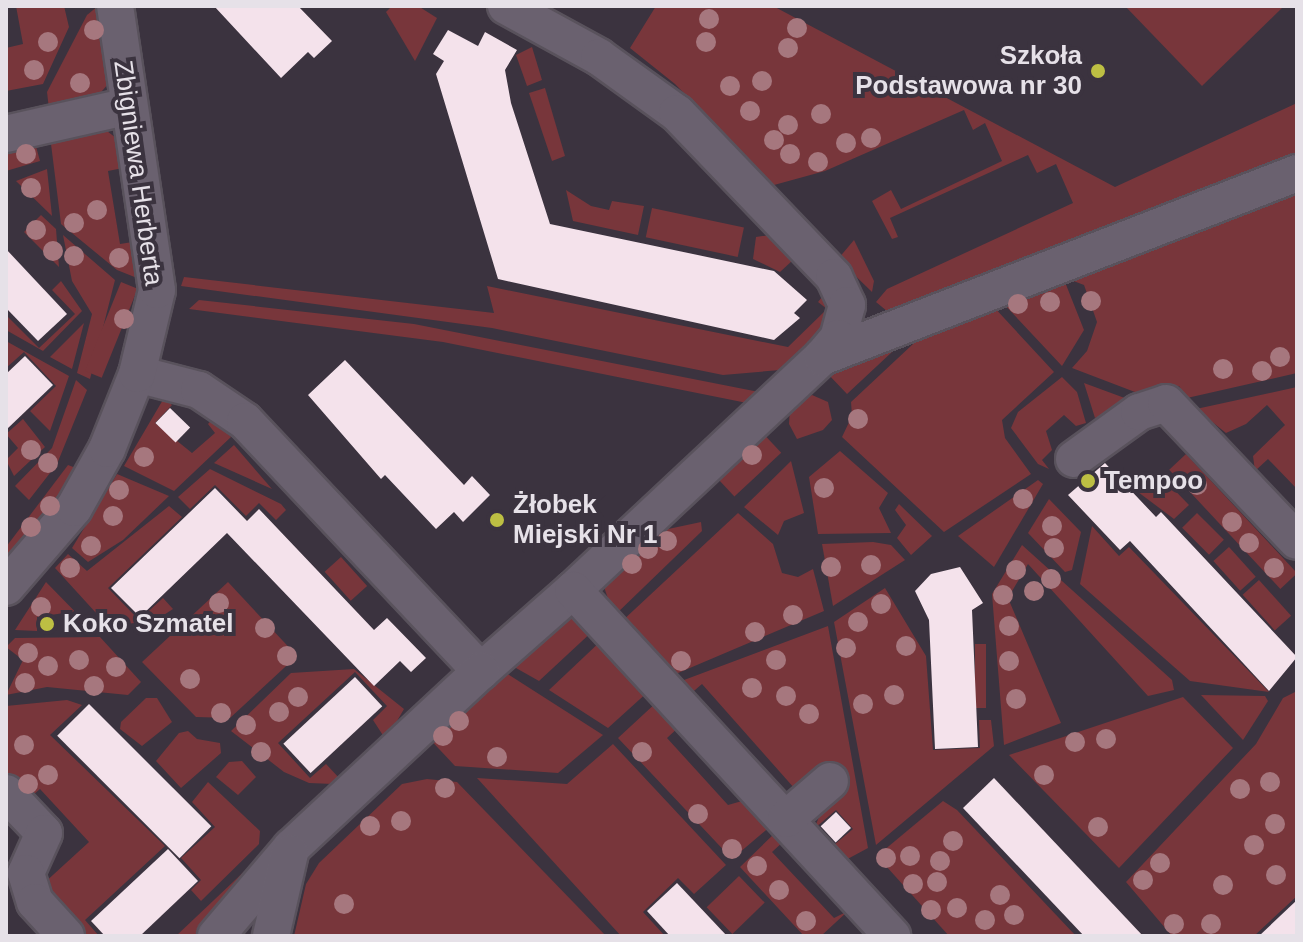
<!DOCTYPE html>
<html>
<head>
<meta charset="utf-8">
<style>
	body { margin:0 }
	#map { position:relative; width:1303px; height:942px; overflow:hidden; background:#3b333f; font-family:Arial,sans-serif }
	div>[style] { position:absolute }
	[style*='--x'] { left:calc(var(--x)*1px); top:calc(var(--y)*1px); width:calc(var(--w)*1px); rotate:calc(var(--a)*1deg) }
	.green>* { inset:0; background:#78363b; transform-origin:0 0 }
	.building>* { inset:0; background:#f4e2eb; transform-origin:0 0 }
	.roads { filter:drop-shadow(2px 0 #59525c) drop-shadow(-2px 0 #59525c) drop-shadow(0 2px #59525c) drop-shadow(0 -2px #59525c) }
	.minor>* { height:36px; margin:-18px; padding:0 18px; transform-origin:18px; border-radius:18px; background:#6a616f }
	.trees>* { width:20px; height:20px; margin:-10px; border-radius:50%; background:#a6777e }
	.dots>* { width:22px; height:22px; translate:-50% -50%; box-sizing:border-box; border:4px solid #3b333f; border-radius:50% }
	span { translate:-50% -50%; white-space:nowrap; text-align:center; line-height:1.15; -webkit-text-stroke:8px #3b333f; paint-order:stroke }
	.poi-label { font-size:26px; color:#e6e1e8; font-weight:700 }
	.right { translate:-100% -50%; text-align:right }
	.left { translate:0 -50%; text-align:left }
	.street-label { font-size:26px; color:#e6e1e8 }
	.frame { position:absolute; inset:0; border:8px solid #e6e1e8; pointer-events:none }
</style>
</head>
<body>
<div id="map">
	<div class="green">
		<div style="clip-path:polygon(16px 6px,64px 6px,69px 27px,43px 84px,6px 91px,6px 48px,23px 44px)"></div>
		<div style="clip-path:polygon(98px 6px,109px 83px,95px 99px,49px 109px,47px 92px,87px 15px)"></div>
		<div style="clip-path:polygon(392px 6px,418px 6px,437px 18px,415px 61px,386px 12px)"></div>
		<div style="clip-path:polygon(656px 6px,773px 6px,1115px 187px,1297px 103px,1297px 373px,1187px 398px,1179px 386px,1148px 397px,1072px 368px,1087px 351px,1097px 322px,1084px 285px,1063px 277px,1084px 330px,1062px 366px,1001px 301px,992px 305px,1054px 372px,1002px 420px,1005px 438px,1031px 474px,944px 532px,842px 437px,852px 416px,851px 402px,928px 330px,907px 338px,847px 394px,827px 373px,866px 354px,876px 356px,899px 321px,876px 302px,887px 289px,1073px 203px,1056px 164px,1037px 173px,1028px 155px,890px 218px,898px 237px,892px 239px,872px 201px,891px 190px,901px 209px,1002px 161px,985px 123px,973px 130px,964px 110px,825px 171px,774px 185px,675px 84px,630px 48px)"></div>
		<div style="clip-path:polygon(1125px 6px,1284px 6px,1202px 86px)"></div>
		<div style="clip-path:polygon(532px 47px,542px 80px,527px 86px,516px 55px)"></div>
		<div style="clip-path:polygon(545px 88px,565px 156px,552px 161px,529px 93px)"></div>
		<div style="clip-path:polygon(103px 128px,120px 141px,128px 167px,108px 171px,120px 244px,139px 241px,137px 278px,117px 270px,61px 224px,50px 136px)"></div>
		<div style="clip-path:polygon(34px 139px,40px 161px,6px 171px,6px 146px)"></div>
		<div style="clip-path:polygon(47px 169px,52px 216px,16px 181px)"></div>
		<div style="clip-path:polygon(566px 190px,591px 206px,609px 210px,612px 201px,644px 206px,638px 235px,573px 221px)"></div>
		<div style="left:652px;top:208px;width:94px;height:30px;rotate:12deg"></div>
		<div style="clip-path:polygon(41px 215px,56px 229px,59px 267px,24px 232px)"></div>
		<div style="clip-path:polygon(63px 235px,115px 280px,90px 379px,77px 373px,92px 314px,72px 281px)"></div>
		<div style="clip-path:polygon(770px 235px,793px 260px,780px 272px,753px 259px,756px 237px)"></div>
		<div style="clip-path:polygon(854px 240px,874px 281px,872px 292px,838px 259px)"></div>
		<div style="clip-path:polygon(184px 277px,494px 313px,487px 286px,788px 347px,827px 309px,818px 302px,826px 292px,838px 322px,792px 369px,723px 375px,492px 328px,181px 286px)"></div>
		<div style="clip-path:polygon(61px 281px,82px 311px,43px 351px,6px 330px,6px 315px,39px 348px,75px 314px,52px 290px)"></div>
		<div style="left:121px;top:282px;width:18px;height:96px;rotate:22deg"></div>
		<div style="clip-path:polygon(199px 300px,414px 324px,759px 392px,752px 404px,443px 342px,189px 309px)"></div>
		<div style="clip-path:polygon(84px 323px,72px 369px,50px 357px)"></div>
		<div style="clip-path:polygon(6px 341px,69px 376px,50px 431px,30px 411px,56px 386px,24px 352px,6px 368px)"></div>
		<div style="clip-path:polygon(1062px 377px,1077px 392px,1086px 423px,1076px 426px,1064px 415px,1046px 431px,1052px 450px,1042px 460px,1049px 469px,1038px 464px,1011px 428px,1018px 412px)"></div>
		<div style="clip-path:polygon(76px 380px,87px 390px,57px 464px,29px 500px,15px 486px,52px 448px)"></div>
		<div style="clip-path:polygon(1084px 383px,1122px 397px,1137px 402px,1095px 418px)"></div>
		<div style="clip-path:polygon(1297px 387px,1297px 489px,1268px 459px,1255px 471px,1253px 456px,1285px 425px,1267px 405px,1246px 424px,1226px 433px,1196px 409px)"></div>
		<div style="clip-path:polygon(812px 395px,828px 402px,832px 420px,823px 430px,797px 439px,789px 424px,790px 408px)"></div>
		<div style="clip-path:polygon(164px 398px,172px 405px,155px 423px,192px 453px,215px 433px,208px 424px,214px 417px,231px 437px,174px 491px,124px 466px)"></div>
		<div style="clip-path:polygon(23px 419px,45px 447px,14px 476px,6px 460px,18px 448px,6px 434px)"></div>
		<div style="left:758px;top:428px;width:34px;height:64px;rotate:47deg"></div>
		<div style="clip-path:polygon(234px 445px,272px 489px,214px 463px)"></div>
		<div style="clip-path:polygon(840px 451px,888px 493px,879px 508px,891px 533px,818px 534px,809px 477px)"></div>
		<div style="left:1186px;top:454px;width:163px;height:23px;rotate:47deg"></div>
		<div style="clip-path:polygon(791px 461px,804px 513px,784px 521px,778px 535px,744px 507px)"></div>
		<div style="clip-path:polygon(68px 465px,81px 470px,6px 566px,6px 547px)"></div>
		<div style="clip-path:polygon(210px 469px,281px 504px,286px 510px,276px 520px,259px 503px,246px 516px,215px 485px,190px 509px,178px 497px)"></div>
		<div style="clip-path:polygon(1158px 473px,1189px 505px,1174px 519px,1138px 492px)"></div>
		<div style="clip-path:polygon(117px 474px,169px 496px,123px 540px,88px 562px,72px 548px)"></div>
		<div style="clip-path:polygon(1038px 480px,1043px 484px,994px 567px,958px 536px)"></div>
		<div style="clip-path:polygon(1049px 499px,1081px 532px,1072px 570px,1065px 572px,1028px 533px)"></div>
		<div style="clip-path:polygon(899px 504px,932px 536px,911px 555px,897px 538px,906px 525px,895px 510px)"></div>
		<div style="clip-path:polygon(169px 506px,182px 517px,108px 588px,139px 620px,163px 598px,173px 609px,153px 622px,107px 625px,55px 568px,68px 554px,87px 571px)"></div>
		<div style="clip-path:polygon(738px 513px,773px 544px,782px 573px,798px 577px,813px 569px,824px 611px,671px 676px,620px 623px)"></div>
		<div style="left:1197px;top:513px;width:38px;height:21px;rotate:45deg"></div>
		<div style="clip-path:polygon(701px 522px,702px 531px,614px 616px,602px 581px,640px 535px)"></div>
		<div style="clip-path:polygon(1092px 526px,1119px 556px,1129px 547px,1269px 692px,1190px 681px,1080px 584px)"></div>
		<div style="clip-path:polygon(873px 542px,891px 545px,905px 560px,833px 606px,822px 544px)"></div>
		<div style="clip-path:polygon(1022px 545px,1172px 680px,1174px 690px,1148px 696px,1028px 564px,1008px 598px,1061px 723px,1004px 745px,992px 594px)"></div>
		<div style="left:1229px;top:547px;width:40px;height:21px;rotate:48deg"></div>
		<div style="left:341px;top:557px;width:39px;height:22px;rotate:48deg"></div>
		<div style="left:1259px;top:580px;width:48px;height:22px;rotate:48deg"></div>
		<div style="clip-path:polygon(46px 582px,93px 630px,73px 629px,71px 612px,37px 617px,37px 631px,15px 630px)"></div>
		<div style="clip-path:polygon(228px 582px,297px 656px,230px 718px,196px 717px,142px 662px)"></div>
		<div style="clip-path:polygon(885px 588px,926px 656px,933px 750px,980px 748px,979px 720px,991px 720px,994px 746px,876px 845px,834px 622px)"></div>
		<div style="clip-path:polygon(560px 617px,575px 617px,595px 629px,539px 681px,507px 663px)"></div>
		<div style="clip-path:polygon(828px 626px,868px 848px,842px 862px,828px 850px,853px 829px,836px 810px,814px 829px,824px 805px,795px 789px,702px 684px,688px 696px,676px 683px)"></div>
		<div style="clip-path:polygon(100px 637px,141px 682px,128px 695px,47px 687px,6px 695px,23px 660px,6px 647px,15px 638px)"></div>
		<div style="clip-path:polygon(603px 639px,650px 690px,608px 728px,549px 690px)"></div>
		<div style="left:975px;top:644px;width:11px;height:64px"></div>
		<div style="clip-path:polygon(354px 669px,404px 709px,386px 740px,373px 720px,387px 706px,355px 672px,278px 743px,310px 778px,326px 764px,341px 780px,333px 784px,309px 783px,284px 772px,231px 731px,291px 673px)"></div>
		<div style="clip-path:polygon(500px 669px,603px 735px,558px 773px,455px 766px,425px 734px)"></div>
		<div style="clip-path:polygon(1297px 691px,1297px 896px,1254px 936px,1172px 936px,1126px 882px,1256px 744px,1283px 698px)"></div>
		<div style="clip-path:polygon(1201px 695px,1265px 696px,1268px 701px,1243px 740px)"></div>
		<div style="clip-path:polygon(1183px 697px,1233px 748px,1119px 868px,1009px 755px)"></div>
		<div style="clip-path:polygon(146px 698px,157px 698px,172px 722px,142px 746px,120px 729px,121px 722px)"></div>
		<div style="clip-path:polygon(67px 700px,82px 705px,50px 735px,165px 846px,85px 920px,99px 936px,79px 936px,42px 885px,89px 842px,40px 789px,25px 802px,6px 781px,6px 706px)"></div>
		<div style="clip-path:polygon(658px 701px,680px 726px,667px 738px,728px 805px,749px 799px,772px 825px,732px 859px,618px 738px)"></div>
		<div style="clip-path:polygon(188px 731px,197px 739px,220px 743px,221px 753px,181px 788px,156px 761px,179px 733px)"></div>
		<div style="clip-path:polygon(613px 744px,726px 865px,694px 894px,678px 878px,643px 912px,665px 936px,621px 936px,477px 778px,567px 784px)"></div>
		<div style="clip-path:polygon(242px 761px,256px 777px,238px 795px,216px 777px,229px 762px)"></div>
		<div style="clip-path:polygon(427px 779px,457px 782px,606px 936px,294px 936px,306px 884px,319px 863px,402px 784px)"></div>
		<div style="clip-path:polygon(208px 782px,260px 831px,259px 844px,201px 901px,191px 890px,201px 880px,181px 858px,215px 827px,192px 802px)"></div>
		<div style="clip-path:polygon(943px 801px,957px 810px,1076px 936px,949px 936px,877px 856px)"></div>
		<div style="clip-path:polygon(776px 832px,784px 841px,772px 852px,834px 918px,848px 911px,821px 936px,804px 936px,740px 867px)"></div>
		<div style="clip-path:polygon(252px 864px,197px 936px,176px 936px)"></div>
		<div style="left:739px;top:876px;width:37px;height:45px;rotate:46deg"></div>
	</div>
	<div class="building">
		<div style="clip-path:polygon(214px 6px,298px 6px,332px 41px,314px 58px,308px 52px,281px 78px)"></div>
		<div style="clip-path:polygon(448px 30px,478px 46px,485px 32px,517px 50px,505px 70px,511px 103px,550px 224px,774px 271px,807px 300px,794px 313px,800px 318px,774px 340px,498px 279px,436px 74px,444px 61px,433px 54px)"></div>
		<div style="clip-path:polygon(6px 249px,67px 314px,38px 341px,6px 308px)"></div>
		<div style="clip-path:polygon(25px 356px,53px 385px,6px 430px,6px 374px)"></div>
		<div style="clip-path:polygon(345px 360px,464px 485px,472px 476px,490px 495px,463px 522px,454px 512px,436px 529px,385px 475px,381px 479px,308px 395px)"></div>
		<div style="left:170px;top:408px;width:28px;height:21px;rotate:44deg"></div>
		<div style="clip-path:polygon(1105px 463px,1156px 517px,1161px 512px,1297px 657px,1269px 691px,1130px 541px,1120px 550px,1068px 495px)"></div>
		<div style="clip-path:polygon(215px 488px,247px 521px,259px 509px,374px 630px,387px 618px,426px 658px,411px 672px,400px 661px,374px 686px,227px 533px,140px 617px,111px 588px)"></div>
		<div style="clip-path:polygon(960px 567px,983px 603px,972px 610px,978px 747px,935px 749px,929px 620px,915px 591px,931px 574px)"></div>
		<div style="left:355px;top:677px;width:40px;height:98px;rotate:47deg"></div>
		<div style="left:89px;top:704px;width:173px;height:45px;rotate:45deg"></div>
		<div style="clip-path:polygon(994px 778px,1143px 936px,1084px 936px,963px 808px)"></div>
		<div style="left:836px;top:812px;width:22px;height:21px;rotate:47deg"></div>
		<div style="clip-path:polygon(168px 849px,198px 881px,140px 936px,105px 936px,91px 921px)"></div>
		<div style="clip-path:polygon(677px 883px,727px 936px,670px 936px,647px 911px)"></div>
		<div style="clip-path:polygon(1297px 900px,1297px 936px,1259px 936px)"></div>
	</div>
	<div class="roads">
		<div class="minor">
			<div style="--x:506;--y:6;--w:106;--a:28.7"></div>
			<div style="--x:599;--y:57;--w:96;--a:35.7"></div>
			<div style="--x:677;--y:113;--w:227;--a:46.2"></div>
			<div style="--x:834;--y:277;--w:31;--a:65"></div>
			<div style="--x:847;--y:305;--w:34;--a:105"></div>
			<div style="--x:838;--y:338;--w:25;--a:130"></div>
			<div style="--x:822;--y:357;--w:341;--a:136.9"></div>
			<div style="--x:6;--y:134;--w:126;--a:-12.8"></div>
			<div style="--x:822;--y:357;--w:509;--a:-21.17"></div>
			<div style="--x:137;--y:374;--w:64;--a:14.5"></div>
			<div style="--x:199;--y:390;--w:55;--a:34"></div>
			<div style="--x:245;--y:421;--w:344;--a:46.7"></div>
			<div style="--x:481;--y:671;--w:123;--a:-41.4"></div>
			<div style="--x:573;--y:590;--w:471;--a:47.3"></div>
			<div style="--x:1074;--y:459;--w:80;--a:-35.9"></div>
			<div style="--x:1139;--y:412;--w:28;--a:-18"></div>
			<div style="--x:1166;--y:403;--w:190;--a:46.5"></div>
			<div style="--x:6;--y:587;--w:104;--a:-49.3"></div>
			<div style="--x:74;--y:508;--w:68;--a:-60.8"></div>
			<div style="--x:107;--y:449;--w:81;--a:-68.2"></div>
			<div style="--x:137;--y:374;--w:86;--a:-76.6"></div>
			<div style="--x:157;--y:290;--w:287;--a:-98.4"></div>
			<div style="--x:6;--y:793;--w:55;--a:46.5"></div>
			<div style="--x:44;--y:833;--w:44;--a:114.2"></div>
			<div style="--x:26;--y:873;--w:30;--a:73"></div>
			<div style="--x:35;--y:902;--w:46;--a:47.6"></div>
			<div style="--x:786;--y:819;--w:58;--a:-40.8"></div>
			<div style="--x:216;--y:936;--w:116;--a:-49.6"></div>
			<div style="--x:291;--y:848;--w:260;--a:-43"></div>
			<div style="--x:271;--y:936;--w:85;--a:-77.1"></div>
		</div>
	</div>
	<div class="trees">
		<div style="left:709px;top:19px"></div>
		<div style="left:797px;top:28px"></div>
		<div style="left:94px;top:30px"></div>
		<div style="left:48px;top:42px"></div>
		<div style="left:706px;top:42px"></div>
		<div style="left:788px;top:48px"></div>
		<div style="left:34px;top:70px"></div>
		<div style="left:762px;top:81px"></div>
		<div style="left:80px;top:83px"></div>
		<div style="left:730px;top:86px"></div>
		<div style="left:750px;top:111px"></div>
		<div style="left:821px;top:114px"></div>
		<div style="left:788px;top:125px"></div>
		<div style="left:871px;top:138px"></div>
		<div style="left:774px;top:140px"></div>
		<div style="left:846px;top:143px"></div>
		<div style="left:26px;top:154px"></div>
		<div style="left:790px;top:154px"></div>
		<div style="left:818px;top:162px"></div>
		<div style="left:31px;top:188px"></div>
		<div style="left:97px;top:210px"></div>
		<div style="left:74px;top:223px"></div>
		<div style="left:36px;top:230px"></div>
		<div style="left:53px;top:251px"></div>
		<div style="left:74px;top:256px"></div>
		<div style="left:119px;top:258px"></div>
		<div style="left:1091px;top:301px"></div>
		<div style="left:1050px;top:302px"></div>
		<div style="left:1018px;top:304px"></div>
		<div style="left:124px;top:319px"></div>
		<div style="left:1280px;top:357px"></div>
		<div style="left:1223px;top:369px"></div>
		<div style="left:1262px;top:371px"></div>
		<div style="left:858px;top:419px"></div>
		<div style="left:31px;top:450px"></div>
		<div style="left:752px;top:455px"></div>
		<div style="left:144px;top:457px"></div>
		<div style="left:48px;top:463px"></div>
		<div style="left:1197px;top:485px"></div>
		<div style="left:824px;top:488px"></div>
		<div style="left:119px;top:490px"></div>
		<div style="left:1023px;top:499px"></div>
		<div style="left:50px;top:506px"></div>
		<div style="left:113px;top:516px"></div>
		<div style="left:1232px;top:522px"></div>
		<div style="left:1052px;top:526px"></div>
		<div style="left:31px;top:527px"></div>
		<div style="left:667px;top:541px"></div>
		<div style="left:1249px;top:543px"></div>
		<div style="left:91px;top:546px"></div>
		<div style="left:1054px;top:548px"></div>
		<div style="left:648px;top:549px"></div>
		<div style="left:632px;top:564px"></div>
		<div style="left:871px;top:565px"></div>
		<div style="left:831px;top:567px"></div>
		<div style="left:70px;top:568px"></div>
		<div style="left:1274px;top:568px"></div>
		<div style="left:1016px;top:570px"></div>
		<div style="left:1051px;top:579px"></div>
		<div style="left:1034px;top:591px"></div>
		<div style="left:1003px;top:595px"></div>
		<div style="left:219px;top:603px"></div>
		<div style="left:881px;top:604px"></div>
		<div style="left:41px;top:607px"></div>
		<div style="left:793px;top:615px"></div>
		<div style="left:858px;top:622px"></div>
		<div style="left:1009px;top:626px"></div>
		<div style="left:265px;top:628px"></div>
		<div style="left:755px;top:632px"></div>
		<div style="left:906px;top:646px"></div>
		<div style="left:846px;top:648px"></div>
		<div style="left:28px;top:653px"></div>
		<div style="left:287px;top:656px"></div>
		<div style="left:79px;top:660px"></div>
		<div style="left:776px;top:660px"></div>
		<div style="left:681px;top:661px"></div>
		<div style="left:1009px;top:661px"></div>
		<div style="left:48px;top:666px"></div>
		<div style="left:116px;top:667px"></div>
		<div style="left:190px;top:679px"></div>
		<div style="left:25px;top:683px"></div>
		<div style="left:94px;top:686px"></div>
		<div style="left:752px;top:688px"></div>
		<div style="left:894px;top:695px"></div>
		<div style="left:786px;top:696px"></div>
		<div style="left:298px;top:697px"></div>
		<div style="left:1016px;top:699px"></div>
		<div style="left:863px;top:704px"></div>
		<div style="left:279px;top:712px"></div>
		<div style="left:221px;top:713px"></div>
		<div style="left:809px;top:714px"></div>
		<div style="left:459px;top:721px"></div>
		<div style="left:246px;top:725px"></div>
		<div style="left:443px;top:736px"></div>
		<div style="left:1106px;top:739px"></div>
		<div style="left:1075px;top:742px"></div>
		<div style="left:24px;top:745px"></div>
		<div style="left:261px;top:752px"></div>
		<div style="left:642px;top:752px"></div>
		<div style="left:497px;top:757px"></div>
		<div style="left:48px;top:775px"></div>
		<div style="left:1044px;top:775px"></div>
		<div style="left:1270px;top:782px"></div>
		<div style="left:28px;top:784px"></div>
		<div style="left:445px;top:788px"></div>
		<div style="left:1240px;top:789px"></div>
		<div style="left:698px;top:814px"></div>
		<div style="left:401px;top:821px"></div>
		<div style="left:1275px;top:824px"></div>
		<div style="left:370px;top:826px"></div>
		<div style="left:1098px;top:827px"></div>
		<div style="left:953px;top:841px"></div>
		<div style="left:1254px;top:845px"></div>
		<div style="left:732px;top:849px"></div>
		<div style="left:910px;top:856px"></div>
		<div style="left:886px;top:858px"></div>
		<div style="left:940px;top:861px"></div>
		<div style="left:1160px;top:863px"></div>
		<div style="left:757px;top:866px"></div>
		<div style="left:1276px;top:875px"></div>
		<div style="left:1143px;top:880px"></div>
		<div style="left:937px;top:882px"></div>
		<div style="left:913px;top:884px"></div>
		<div style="left:1223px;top:885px"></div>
		<div style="left:779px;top:890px"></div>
		<div style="left:1000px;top:895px"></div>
		<div style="left:344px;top:904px"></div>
		<div style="left:957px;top:908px"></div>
		<div style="left:931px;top:910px"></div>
		<div style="left:1014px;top:915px"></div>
		<div style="left:985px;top:920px"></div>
		<div style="left:806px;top:921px"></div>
		<div style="left:1174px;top:924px"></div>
		<div style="left:1211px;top:924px"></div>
	</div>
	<div class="dots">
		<div style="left:1098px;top:71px;background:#bdbf43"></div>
		<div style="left:1088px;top:481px;background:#bdbf43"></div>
		<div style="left:497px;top:520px;background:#bdbf43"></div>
		<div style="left:47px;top:624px;background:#bdbf43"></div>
	</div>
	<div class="poi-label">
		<span class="right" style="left:1082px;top:71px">Szkoła<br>Podstawowa nr 30</span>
		<span class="left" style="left:1104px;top:481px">Tempoo</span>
		<span class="left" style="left:513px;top:520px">Żłobek<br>Miejski Nr 1</span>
		<span class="left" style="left:63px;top:624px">Koko Szmatel</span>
	</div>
	<div class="street-label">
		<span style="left:138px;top:173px;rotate:82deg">Zbigniewa Herberta</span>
	</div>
	<div class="frame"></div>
</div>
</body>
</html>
